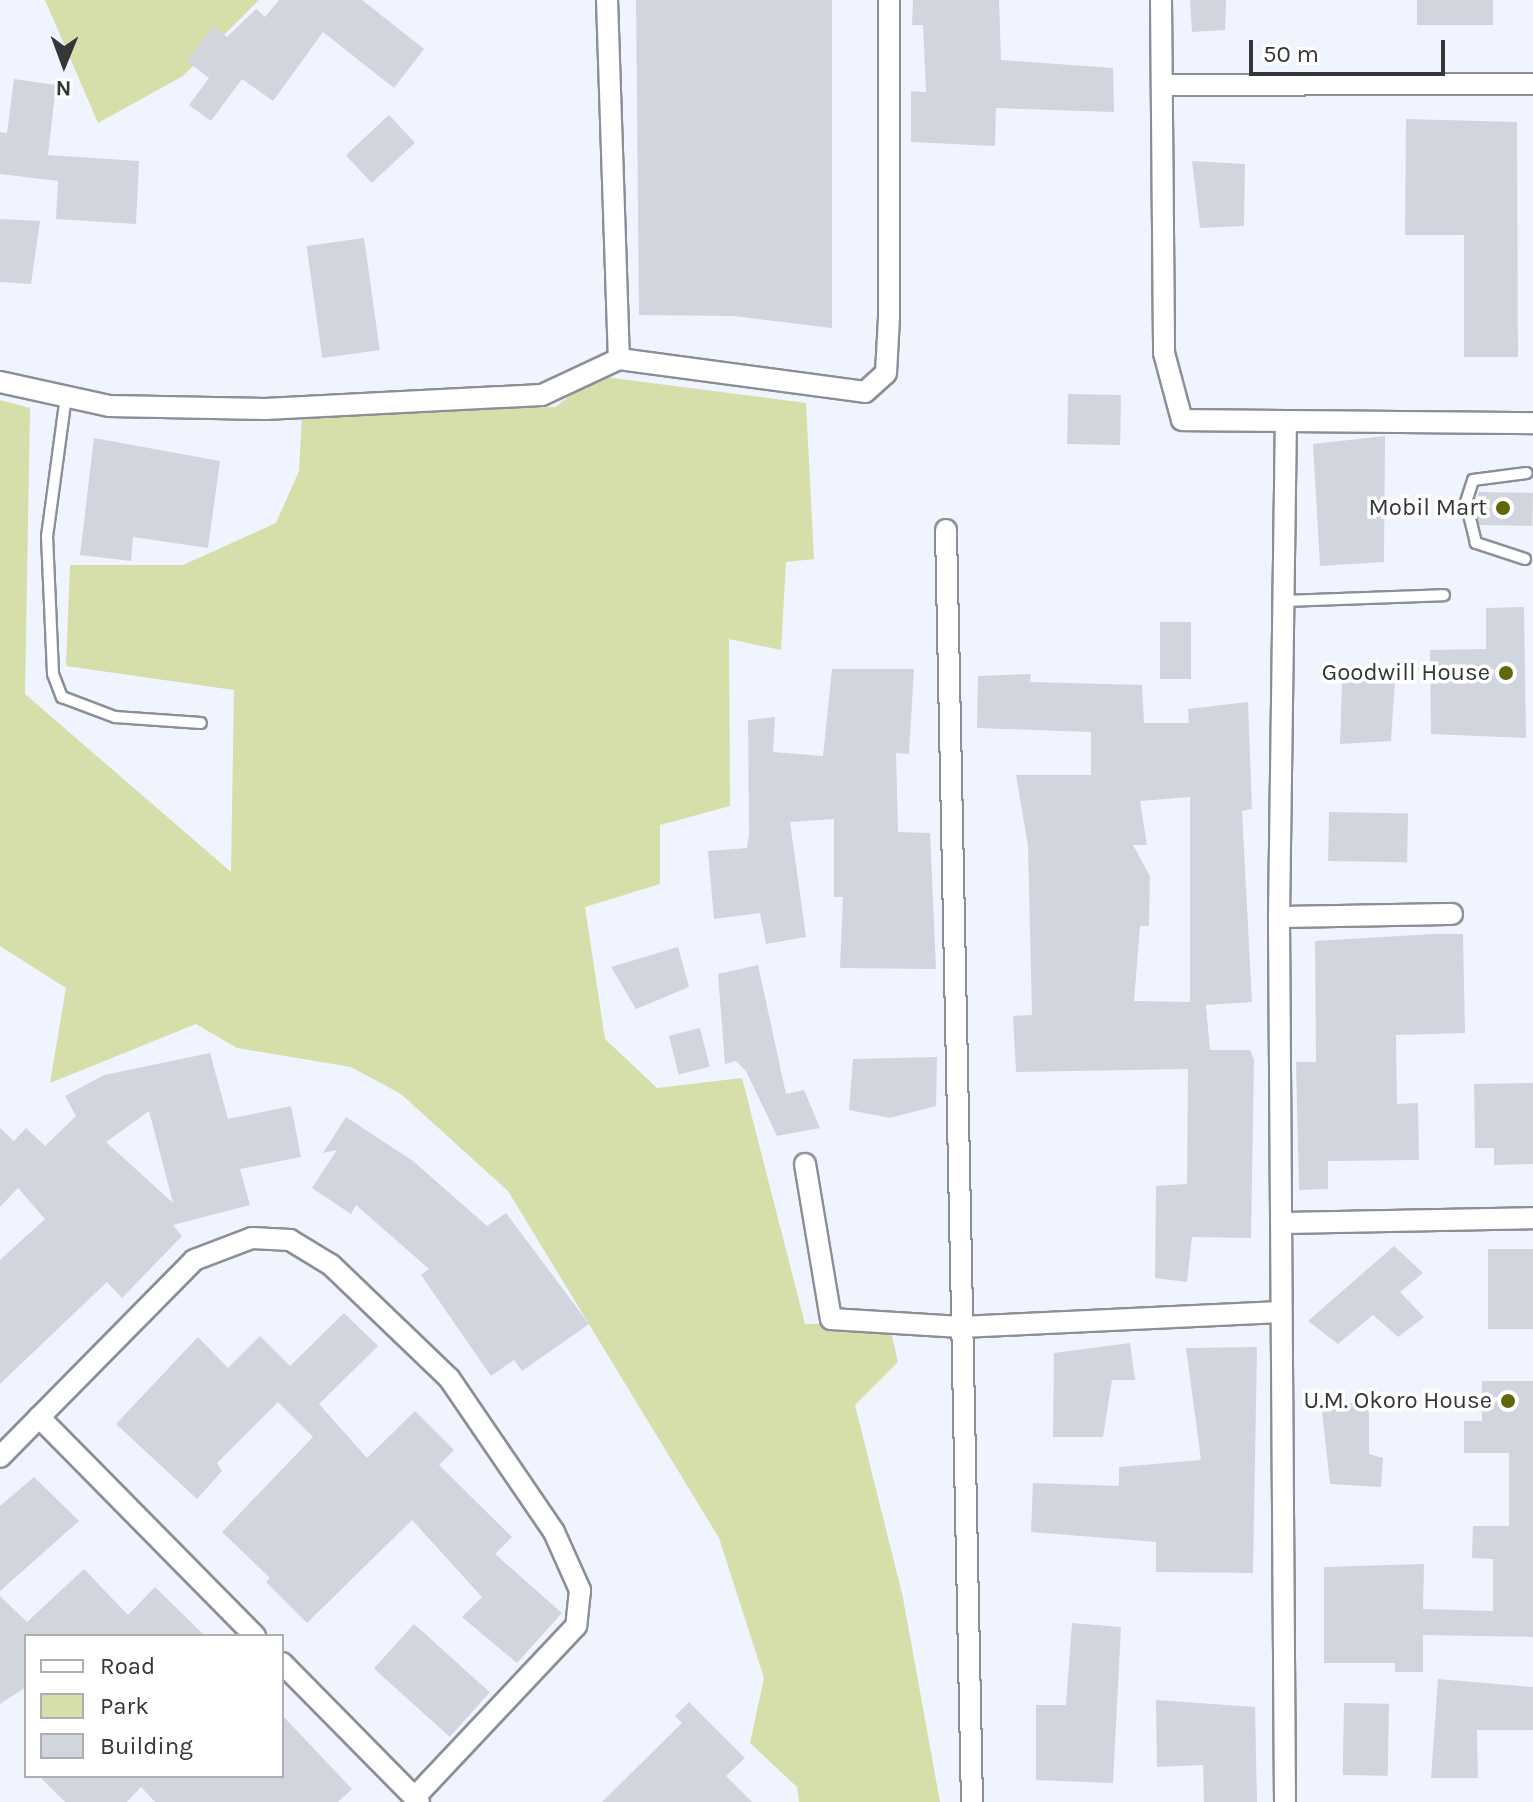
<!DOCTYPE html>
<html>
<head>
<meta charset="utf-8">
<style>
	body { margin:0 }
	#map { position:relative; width:1533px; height:1802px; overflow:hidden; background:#f0f4fe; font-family:Karla,sans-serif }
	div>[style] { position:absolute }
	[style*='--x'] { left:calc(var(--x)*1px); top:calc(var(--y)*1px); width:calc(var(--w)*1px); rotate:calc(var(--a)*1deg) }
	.green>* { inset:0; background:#d6deaa }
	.building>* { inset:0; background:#d0d5de; transform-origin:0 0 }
	.roads { filter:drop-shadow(2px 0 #8b8f98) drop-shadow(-2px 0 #8b8f98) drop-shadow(0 2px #8b8f98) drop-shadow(0 -2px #8b8f98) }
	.lane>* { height:10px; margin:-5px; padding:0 5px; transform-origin:5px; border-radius:5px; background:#fff }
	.street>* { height:20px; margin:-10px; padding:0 10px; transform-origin:10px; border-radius:10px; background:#fff }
	.dots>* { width:22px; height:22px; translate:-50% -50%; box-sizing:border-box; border:4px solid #fff; border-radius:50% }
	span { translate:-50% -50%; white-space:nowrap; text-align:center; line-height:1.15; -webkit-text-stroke:7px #fff; paint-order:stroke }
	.poi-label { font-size:24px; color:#343639 }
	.right { translate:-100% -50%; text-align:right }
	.legend { position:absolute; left:24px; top:1634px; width:260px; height:144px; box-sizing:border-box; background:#fff; border:2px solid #aeafb0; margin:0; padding:10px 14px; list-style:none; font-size:24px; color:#343639 }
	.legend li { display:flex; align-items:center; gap:16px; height:40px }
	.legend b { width:40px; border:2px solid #aeafb0 }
	.north { position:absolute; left:24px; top:24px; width:80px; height:80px; -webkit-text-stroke:6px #fff; paint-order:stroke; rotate:181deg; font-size:22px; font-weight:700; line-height:32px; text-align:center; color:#343639 }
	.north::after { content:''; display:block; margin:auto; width:28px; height:36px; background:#343639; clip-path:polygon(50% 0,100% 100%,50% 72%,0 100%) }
	.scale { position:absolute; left:1249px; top:40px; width:196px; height:36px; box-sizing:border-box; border:4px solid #343639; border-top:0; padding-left:10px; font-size:24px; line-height:28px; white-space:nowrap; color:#343639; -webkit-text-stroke:6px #fff; paint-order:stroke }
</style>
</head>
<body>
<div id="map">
	<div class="green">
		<div style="clip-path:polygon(45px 0,259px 0,183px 76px,98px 123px)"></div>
		<div style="clip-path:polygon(597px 376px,806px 403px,814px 559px,786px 562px,781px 650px,729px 639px,730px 806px,660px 825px,660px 884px,585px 907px,605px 1039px,657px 1088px,742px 1078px,805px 1324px,889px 1323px,898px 1362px,855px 1405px,903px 1598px,940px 1802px,799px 1802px,797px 1787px,750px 1743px,764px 1678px,719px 1538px,508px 1191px,401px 1094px,351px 1067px,237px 1048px,196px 1024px,50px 1083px,66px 988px,0 946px,0 400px,30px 408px,25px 694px,231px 872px,234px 690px,66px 666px,70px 565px,183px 565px,276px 523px,299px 471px,302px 415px,555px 407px)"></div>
	</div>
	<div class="building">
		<div style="clip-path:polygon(279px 0,362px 0,424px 49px,394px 88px,323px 32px,273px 101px,242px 79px,211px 121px,189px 105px,209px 78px,187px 61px,213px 27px,227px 37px,256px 9px,265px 17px)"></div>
		<div style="clip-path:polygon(636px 0,832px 0,832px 328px,734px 316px,639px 315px)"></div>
		<div style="clip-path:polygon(913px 0,999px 0,1001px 60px,1113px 68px,1114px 112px,996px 108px,995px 146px,911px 142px,911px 91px,926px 92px,923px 25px,912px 25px)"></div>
		<div style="clip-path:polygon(1190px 0,1226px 0,1225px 30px,1192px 32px)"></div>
		<div style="left:1417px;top:0;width:76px;height:25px"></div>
		<div style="clip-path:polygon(14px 79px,56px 85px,48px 155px,139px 161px,136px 224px,56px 219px,58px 181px,0 174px,0 132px,7px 133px)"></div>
		<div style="left:389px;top:115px;width:38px;height:59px;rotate:47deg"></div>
		<div style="clip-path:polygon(1406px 119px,1517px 122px,1518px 357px,1464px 357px,1464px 235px,1405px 235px)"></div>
		<div style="clip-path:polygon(1192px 161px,1245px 164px,1244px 226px,1200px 228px)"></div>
		<div style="clip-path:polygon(0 219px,40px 221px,31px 284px,0 282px)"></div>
		<div style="left:364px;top:238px;width:113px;height:58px;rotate:82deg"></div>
		<div style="left:1068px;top:394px;width:53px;height:50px;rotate:1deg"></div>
		<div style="clip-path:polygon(1385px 436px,1384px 562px,1320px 566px,1313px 444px)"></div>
		<div style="clip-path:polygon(94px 438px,220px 461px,208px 548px,133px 537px,131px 561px,80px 555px)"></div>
		<div style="left:1478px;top:492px;width:55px;height:33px;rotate:1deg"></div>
		<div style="clip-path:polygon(1524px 607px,1526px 738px,1431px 734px,1430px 650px,1486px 649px,1486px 608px)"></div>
		<div style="left:1160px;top:622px;width:31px;height:57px"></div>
		<div style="clip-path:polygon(832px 669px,914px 669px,909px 754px,896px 753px,898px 832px,930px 833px,936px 969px,840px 968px,843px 897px,834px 897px,834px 819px,790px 822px,806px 937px,766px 944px,760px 913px,714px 919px,708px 851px,747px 848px,749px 835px,748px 720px,775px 717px,773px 752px,823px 756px)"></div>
		<div style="clip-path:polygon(evenodd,1031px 674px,1030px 682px,1142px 685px,1144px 723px,1189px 723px,1188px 709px,1248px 702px,1252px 809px,1242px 811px,1252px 1002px,1206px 1005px,1210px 1050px,1250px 1050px,1254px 1060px,1251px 1238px,1192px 1237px,1187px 1282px,1155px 1278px,1156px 1186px,1187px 1184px,1188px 1069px,1016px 1072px,1013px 1016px,1032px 1015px,1028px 846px,1016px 775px,1091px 775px,1091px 732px,977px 728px,978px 676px,1031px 674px,1190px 797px,1190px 1002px,1134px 1001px,1140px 926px,1149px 926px,1150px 876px,1133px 845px,1147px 845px,1140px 801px,1190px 797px)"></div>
		<div style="clip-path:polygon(1395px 679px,1391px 741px,1340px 744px,1342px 683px)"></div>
		<div style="left:1329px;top:812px;width:79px;height:49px;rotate:1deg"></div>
		<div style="clip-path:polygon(1433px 934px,1463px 934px,1465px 1033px,1396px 1035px,1397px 1104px,1418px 1103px,1419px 1160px,1328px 1161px,1328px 1189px,1299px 1190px,1296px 1062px,1316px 1062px,1315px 941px)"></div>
		<div style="clip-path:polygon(678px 947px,689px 987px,636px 1009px,611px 967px)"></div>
		<div style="clip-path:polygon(758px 965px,786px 1094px,804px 1090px,820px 1128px,777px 1136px,746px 1071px,736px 1061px,725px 1064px,718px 974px)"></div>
		<div style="left:700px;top:1028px;width:40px;height:32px;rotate:76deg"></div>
		<div style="clip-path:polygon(evenodd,210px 1053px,228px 1119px,291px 1106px,301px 1157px,240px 1169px,250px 1205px,173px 1225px,182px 1236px,122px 1298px,107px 1282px,0 1384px,0 1260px,45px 1219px,18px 1188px,0 1207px,0 1128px,14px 1141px,26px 1128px,45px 1146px,76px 1116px,65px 1096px,104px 1075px,210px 1053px,149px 1111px,173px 1203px,106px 1142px,149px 1111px)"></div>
		<div style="clip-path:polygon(937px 1057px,936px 1106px,890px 1118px,849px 1110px,853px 1059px)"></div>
		<div style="clip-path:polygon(1533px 1083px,1533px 1164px,1494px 1165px,1494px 1148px,1475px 1148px,1474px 1084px)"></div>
		<div style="clip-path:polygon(346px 1117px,413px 1161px,487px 1226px,506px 1213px,589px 1324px,522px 1371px,514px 1360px,491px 1376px,421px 1275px,429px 1269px,356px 1205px,351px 1214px,312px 1188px,337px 1150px,323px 1153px)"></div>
		<div style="clip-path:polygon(1394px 1246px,1423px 1273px,1400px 1292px,1424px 1317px,1398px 1337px,1373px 1315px,1338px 1344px,1308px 1321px)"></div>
		<div style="left:1533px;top:1249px;width:80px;height:45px;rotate:90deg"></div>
		<div style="clip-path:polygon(344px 1313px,378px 1346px,319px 1404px,367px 1458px,415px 1411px,454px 1450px,439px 1465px,512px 1537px,495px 1554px,562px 1613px,517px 1663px,462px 1617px,482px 1597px,412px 1520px,307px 1623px,266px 1582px,270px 1578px,222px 1532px,313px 1437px,278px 1402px,217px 1463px,222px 1471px,197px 1499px,116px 1424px,198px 1337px,228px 1368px,260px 1336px,290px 1366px)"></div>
		<div style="clip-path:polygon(1130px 1343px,1135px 1380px,1112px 1380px,1103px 1437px,1053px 1437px,1054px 1353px)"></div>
		<div style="clip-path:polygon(1257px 1347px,1253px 1573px,1156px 1572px,1156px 1542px,1031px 1532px,1033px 1483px,1119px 1486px,1119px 1467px,1201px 1460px,1186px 1348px)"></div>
		<div style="clip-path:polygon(1482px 1381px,1533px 1381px,1533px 1637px,1423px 1635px,1423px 1672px,1395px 1672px,1395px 1663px,1324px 1663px,1324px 1567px,1424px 1564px,1423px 1609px,1493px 1611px,1493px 1559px,1472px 1558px,1473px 1526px,1509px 1526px,1509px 1453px,1464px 1453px,1464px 1421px,1482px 1421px)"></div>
		<div style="clip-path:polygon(1321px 1402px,1369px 1404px,1369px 1454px,1383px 1458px,1381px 1487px,1330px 1484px)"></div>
		<div style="clip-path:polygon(34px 1477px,79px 1521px,0 1591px,0 1506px)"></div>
		<div style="clip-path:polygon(84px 1569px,128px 1615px,155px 1587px,205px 1636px,26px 1636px,26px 1687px,0 1704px,0 1596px,27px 1622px)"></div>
		<div style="clip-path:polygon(1072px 1623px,1121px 1627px,1113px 1783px,1036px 1780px,1036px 1705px,1066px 1705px)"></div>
		<div style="left:414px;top:1624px;width:102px;height:60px;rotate:42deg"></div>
		<div style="clip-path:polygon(1438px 1679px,1533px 1687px,1533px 1730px,1477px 1730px,1478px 1778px,1431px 1778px)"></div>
		<div style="clip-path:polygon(1156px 1700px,1255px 1707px,1257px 1802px,1204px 1802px,1203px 1765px,1157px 1767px)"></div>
		<div style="clip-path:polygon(689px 1702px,745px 1758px,726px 1776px,752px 1802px,602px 1802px,682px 1723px,675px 1716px)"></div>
		<div style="left:1344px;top:1703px;width:45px;height:72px;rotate:1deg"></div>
		<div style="clip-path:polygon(282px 1715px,352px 1789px,338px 1802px,155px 1802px,141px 1787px,127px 1802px,65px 1802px,39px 1776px,282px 1776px)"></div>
	</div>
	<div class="roads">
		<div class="lane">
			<div style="--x:66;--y:396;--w:141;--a:97.7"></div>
			<div style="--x:47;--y:536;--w:138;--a:87.5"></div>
			<div style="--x:53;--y:674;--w:25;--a:69"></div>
			<div style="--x:62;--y:697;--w:57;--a:20.7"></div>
			<div style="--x:115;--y:717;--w:86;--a:4"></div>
			<div style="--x:1525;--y:559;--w:52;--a:-161.9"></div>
			<div style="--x:1476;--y:543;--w:42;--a:-103.7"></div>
			<div style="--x:1466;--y:502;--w:23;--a:-72"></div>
			<div style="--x:1473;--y:480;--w:54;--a:-7.4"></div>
			<div style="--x:1283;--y:601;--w:161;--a:-2.1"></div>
		</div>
		<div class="street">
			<div style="--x:607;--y:0;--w:359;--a:88.1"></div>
			<div style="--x:1161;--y:0;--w:353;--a:89.5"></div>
			<div style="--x:1164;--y:353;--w:69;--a:75"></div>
			<div style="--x:1182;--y:420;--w:351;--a:0.5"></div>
			<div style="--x:1162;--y:85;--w:371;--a:-0.2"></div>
			<div style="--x:0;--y:382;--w:112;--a:12.4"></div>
			<div style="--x:109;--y:406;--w:156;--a:1.1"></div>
			<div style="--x:265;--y:409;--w:277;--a:-2.9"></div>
			<div style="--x:542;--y:395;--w:85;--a:-25.1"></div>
			<div style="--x:619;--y:359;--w:248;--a:7.6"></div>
			<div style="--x:865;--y:392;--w:28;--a:-42"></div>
			<div style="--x:886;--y:373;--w:56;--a:-86.9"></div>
			<div style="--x:889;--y:317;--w:317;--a:-90"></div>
			<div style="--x:946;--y:530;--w:1272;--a:88.83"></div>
			<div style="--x:1279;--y:917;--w:173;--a:-1"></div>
			<div style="--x:805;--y:1164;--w:157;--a:80.5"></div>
			<div style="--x:831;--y:1319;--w:130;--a:3.5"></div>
			<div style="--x:961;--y:1327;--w:320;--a:-2.7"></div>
			<div style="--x:1282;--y:1223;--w:251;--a:-1.1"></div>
			<div style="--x:39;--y:1417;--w:308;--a:45.4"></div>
			<div style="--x:0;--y:1457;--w:276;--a:-45.4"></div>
			<div style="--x:194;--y:1260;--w:62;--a:-20.8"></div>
			<div style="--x:252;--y:1238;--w:38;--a:3"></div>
			<div style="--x:290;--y:1240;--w:48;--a:31.4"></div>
			<div style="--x:331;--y:1265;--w:163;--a:43.8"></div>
			<div style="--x:449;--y:1378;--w:186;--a:55.7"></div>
			<div style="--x:554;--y:1532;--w:64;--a:65.9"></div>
			<div style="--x:580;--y:1590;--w:36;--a:96"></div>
			<div style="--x:576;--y:1626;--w:235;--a:133.3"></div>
			<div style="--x:282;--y:1663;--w:195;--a:45.4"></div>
			<div style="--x:1285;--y:1802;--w:885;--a:-90.39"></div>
			<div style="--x:1279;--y:917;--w:492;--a:-89.2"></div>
		</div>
	</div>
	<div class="dots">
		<div style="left:1503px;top:508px;background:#606809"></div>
		<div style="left:1506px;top:673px;background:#606809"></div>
		<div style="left:1508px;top:1401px;background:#606809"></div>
	</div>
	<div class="poi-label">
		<span class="right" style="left:1487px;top:508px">Mobil Mart</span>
		<span class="right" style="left:1490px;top:673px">Goodwill House</span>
		<span class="right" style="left:1492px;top:1401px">U.M. Okoro House</span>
	</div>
	<ul class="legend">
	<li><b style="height:10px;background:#fff"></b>Road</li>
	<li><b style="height:22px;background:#d6deaa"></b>Park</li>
	<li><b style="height:22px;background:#d0d5de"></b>Building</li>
	</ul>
	<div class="north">N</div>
	<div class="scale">50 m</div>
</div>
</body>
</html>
